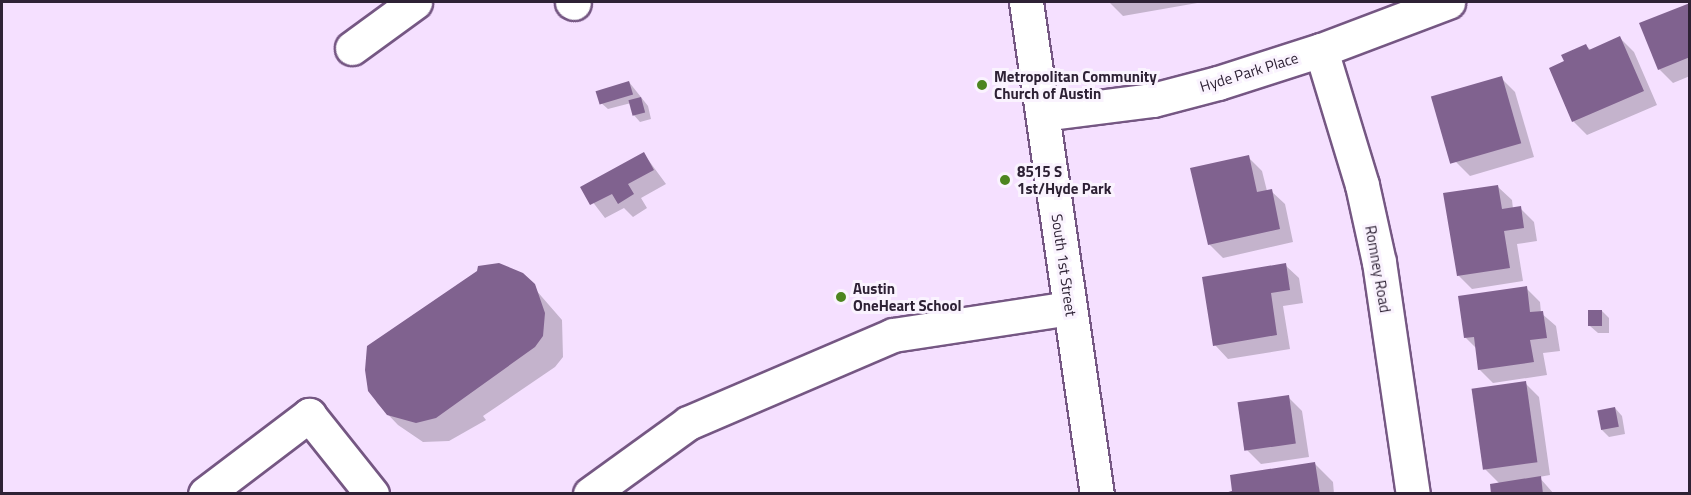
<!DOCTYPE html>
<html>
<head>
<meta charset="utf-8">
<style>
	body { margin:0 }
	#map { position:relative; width:1691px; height:495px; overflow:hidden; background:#f5e0ff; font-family:"Titillium Web",sans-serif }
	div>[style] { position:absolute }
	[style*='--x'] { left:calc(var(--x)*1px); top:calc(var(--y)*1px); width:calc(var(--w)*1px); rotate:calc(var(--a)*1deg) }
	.shadow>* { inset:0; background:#0003 }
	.building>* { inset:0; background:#80628f; transform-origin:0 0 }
	.roads { filter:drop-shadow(2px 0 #755783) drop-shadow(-2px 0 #755783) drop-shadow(0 2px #755783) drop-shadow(0 -2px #755783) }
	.minor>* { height:33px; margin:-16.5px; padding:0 16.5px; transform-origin:16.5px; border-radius:16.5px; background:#fff }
	.major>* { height:33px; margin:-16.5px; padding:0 16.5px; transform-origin:16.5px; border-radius:16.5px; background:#fff }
	.dots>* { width:16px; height:16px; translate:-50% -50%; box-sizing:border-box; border:3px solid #faf3fe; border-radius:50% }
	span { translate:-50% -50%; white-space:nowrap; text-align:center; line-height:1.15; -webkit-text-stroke:6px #faf3fe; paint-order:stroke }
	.street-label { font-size:15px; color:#2e2235 }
	.poi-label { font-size:15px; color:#2e2235; font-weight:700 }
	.left { translate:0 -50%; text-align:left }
	.frame { position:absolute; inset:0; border:3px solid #2e2235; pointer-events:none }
</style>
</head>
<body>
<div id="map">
	<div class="shadow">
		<div style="clip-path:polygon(1109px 2px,1203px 2px,1123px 16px)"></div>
		<div style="clip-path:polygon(1690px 5px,1690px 76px,1673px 83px,1659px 69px)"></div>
		<div style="clip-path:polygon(1620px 38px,1634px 52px,1657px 105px,1587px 135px,1573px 121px,1566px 62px,1586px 46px,1591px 50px)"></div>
		<div style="clip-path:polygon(1501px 78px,1515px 92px,1534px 157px,1470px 176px,1456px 162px)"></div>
		<div style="clip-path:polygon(629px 82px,648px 106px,651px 119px,640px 122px,633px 114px,631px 103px,608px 109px,600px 102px)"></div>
		<div style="clip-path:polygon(644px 154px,666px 184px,641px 198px,647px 208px,633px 217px,624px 208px,605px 218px,582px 188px)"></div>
		<div style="clip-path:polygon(1248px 157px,1262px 171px,1267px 191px,1271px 191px,1285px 204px,1293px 242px,1223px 258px,1209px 244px)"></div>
		<div style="clip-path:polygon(1498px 187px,1512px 200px,1513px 209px,1520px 208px,1534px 222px,1537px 241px,1517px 244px,1523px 281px,1472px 289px,1458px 275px)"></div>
		<div style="clip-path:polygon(1285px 265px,1299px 278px,1303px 303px,1283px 306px,1290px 349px,1228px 359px,1215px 345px)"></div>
		<div style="clip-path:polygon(522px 274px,562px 320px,563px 357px,555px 367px,483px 416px,486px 420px,449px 441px,423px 442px,398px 425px,377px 403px,367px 380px)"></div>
		<div style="clip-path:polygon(1526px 288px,1540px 302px,1541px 313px,1556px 326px,1560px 351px,1543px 353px,1547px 375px,1493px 383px,1479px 369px,1477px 349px,1465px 337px)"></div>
		<div style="clip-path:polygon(1602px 311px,1609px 318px,1609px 333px,1598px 333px,1590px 326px)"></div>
		<div style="clip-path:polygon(1525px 383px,1539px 397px,1550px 475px,1539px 477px,1554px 494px,1492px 494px,1500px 484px,1485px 469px)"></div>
		<div style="clip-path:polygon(1288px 397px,1302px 411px,1309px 457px,1261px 464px,1247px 450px)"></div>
		<div style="clip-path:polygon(1615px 408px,1622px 416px,1625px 434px,1609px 437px,1602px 430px)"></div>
		<div style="clip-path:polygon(1315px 464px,1333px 482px,1334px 494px,1223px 494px)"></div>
	</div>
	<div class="building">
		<div style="clip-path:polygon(1690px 3px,1690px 57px,1658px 70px,1639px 23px)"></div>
		<div style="clip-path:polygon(1620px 36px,1644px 91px,1572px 122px,1549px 68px,1564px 61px,1561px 55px,1586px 44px,1589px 50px)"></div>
		<div style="left:1502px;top:76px;width:70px;height:74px;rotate:74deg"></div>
		<div style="left:629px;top:81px;width:14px;height:35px;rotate:73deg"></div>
		<div style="left:641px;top:97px;width:16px;height:13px;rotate:75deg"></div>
		<div style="clip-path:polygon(644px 152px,654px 170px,628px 184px,634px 194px,618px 204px,612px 194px,590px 205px,580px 187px)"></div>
		<div style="clip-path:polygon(1249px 155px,1257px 192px,1272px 189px,1280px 229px,1208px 245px,1190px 168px)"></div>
		<div style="clip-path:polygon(1498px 185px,1502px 209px,1521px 206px,1524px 228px,1504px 231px,1510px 268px,1457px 276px,1443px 193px)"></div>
		<div style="clip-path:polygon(499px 263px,523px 273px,535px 284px,545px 313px,543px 336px,535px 347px,436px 418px,416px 423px,387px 415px,368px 391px,365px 370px,367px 346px,477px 271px,478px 266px)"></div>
		<div style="clip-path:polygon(1286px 263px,1290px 290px,1271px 293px,1277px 335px,1213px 346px,1202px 277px)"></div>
		<div style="clip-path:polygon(1527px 286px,1530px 312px,1543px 311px,1547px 338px,1530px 340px,1534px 362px,1478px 370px,1474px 337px,1464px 338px,1458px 296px)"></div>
		<div style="left:1588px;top:310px;width:14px;height:16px"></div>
		<div style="left:1526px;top:381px;width:82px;height:55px;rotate:82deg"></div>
		<div style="left:1289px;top:395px;width:49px;height:52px;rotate:82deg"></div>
		<div style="left:1615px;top:407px;width:20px;height:18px;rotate:79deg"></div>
		<div style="clip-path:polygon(1315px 462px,1320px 494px,1221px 494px,1232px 491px,1230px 475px)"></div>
		<div style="clip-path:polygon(1541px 476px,1543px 494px,1491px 494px,1490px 484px)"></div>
	</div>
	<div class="roads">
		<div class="minor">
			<div style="--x:572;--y:2;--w:2;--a:27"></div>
			<div style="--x:352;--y:48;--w:78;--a:-36.1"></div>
			<div style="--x:1321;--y:50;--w:141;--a:73.1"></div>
			<div style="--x:1362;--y:185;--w:79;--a:77.6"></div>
			<div style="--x:1379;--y:262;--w:234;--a:81.7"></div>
			<div style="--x:1043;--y:114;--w:111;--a:-7.3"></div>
			<div style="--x:1153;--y:100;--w:67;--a:-14.7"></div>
			<div style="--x:1218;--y:83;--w:108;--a:-17.8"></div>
			<div style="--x:1321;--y:50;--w:136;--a:-20.7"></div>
			<div style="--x:205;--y:494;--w:131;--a:-37.2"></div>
			<div style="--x:309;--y:415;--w:101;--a:51.4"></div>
			<div style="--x:590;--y:494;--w:121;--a:-35.9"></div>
			<div style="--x:688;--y:423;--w:223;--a:-23.2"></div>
			<div style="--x:893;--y:335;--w:178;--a:-8.7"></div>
		</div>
		<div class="major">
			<div style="--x:1026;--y:2;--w:497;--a:81.8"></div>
		</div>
	</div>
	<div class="dots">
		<div style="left:982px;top:85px;background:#4d8520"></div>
		<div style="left:1005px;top:180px;background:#4d8520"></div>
		<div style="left:841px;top:297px;background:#4d8520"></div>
	</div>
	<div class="street-label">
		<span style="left:1249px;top:72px;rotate:-17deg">Hyde Park Place</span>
		<span style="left:1064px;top:265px;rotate:82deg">South 1st Street</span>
		<span style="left:1378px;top:269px;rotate:80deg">Romney Road</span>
	</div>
	<div class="poi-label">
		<span class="left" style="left:994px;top:85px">Metropolitan Community<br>Church of Austin</span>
		<span class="left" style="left:1017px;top:180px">8515 S<br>1st/Hyde Park</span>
		<span class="left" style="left:853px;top:297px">Austin<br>OneHeart School</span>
	</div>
	<div class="frame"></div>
</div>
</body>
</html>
